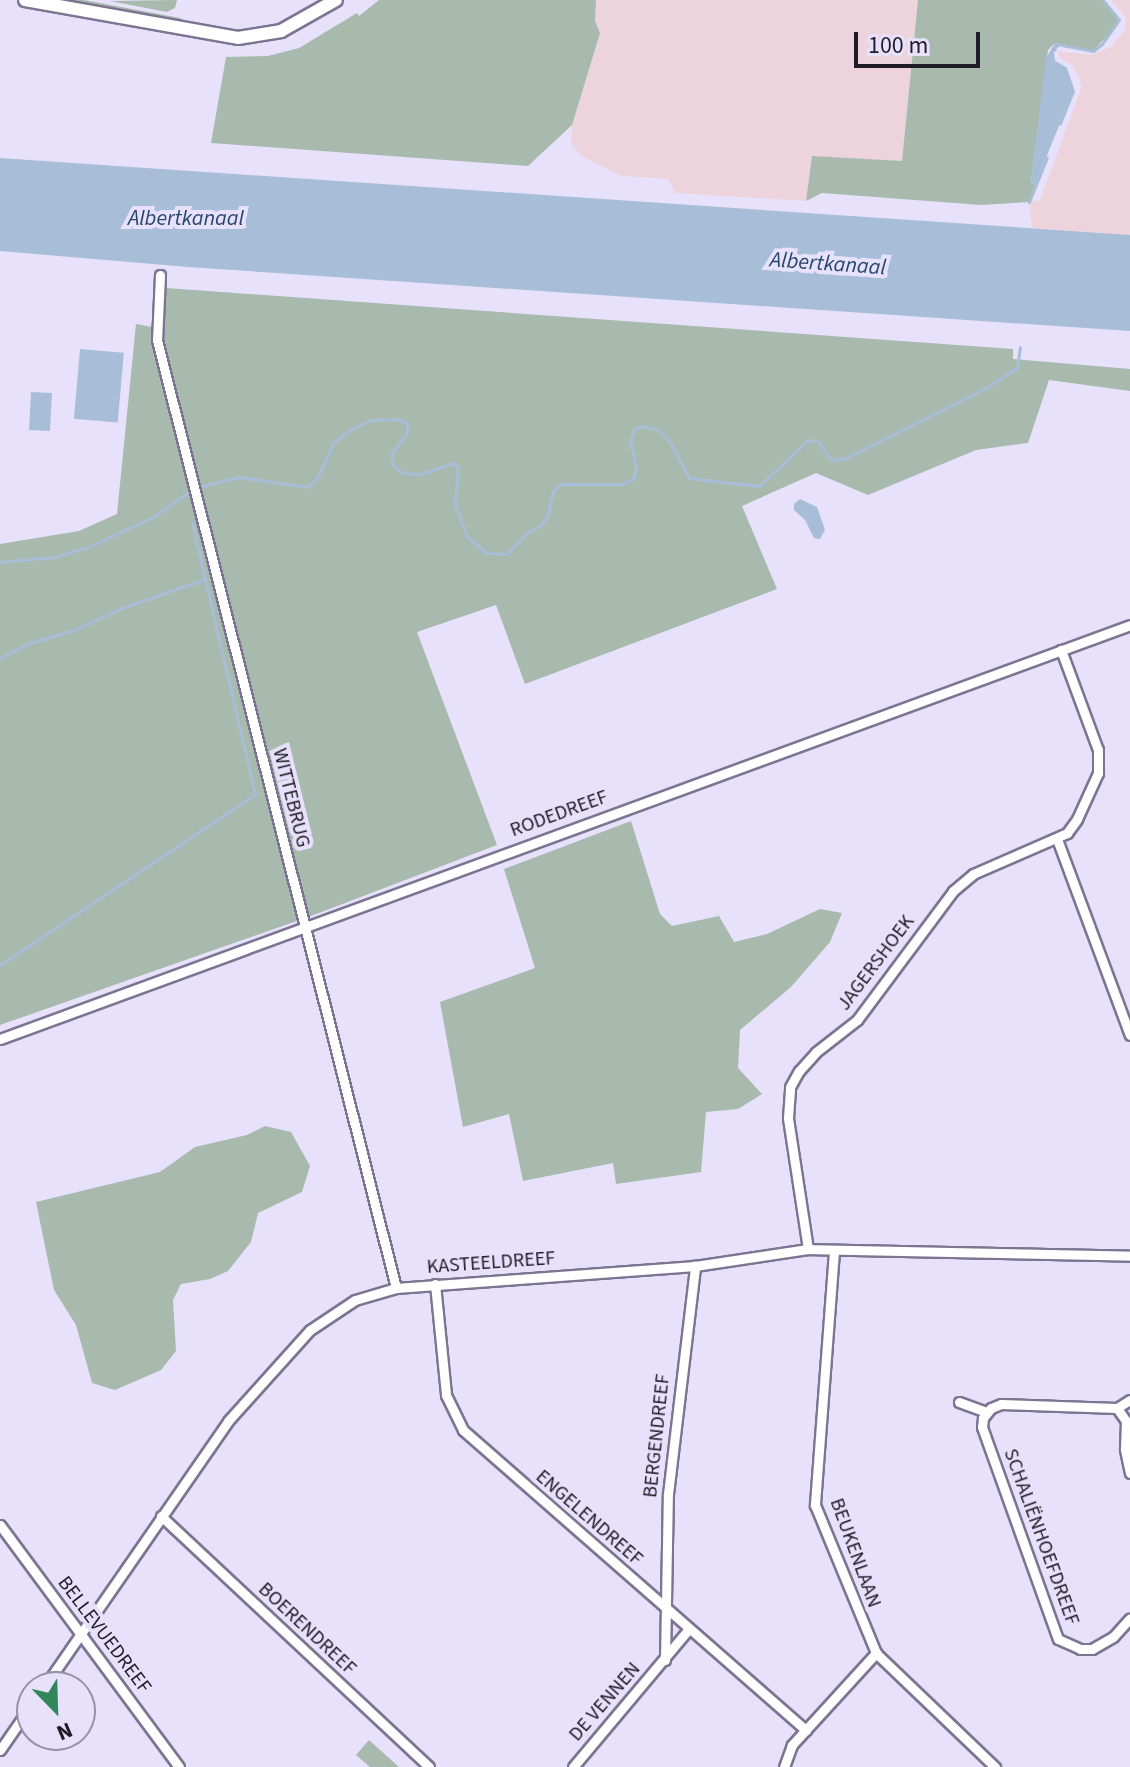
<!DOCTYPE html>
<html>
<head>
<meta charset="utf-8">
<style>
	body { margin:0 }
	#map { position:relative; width:1130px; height:1767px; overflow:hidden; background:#e7e1fb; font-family:"Source Sans 3",sans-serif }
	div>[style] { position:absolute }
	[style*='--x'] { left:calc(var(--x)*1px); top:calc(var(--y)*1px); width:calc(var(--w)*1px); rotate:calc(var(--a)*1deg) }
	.industrial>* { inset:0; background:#edd4dc }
	.green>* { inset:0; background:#a7baad }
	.water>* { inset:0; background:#a8bed8; transform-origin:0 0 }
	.stream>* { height:3px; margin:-1.5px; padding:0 1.5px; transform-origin:1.5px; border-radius:1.5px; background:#a8bed8 }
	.roads { filter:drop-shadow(2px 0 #7c7592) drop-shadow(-2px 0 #7c7592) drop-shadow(0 2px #7c7592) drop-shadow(0 -2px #7c7592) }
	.minor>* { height:9px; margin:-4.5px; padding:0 4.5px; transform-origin:4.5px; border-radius:4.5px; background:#fff }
	.tertiary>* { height:12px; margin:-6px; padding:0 6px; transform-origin:6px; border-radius:6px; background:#fff }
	span { translate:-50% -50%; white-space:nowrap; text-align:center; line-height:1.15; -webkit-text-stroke:8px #e7e1fb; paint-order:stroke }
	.street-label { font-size:20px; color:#1f1c27 }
	.water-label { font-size:22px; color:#28476d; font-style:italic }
	.north { position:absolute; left:16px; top:1671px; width:80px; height:80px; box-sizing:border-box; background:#e7e1fb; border:2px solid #9792a6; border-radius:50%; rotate:157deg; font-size:22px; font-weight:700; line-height:32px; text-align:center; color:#1f1c27 }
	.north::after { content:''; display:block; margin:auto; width:28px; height:36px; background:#31875a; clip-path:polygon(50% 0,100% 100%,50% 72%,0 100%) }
	.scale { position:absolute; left:854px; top:32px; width:126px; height:36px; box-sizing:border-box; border:4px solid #1f1c27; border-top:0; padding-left:10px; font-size:24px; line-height:28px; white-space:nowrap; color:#1f1c27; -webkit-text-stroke:6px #e7e1fb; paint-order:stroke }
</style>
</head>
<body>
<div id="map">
	<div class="industrial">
		<div style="clip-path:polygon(596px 0,918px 0,902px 162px,812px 156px,806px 201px,675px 193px,668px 179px,621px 176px,583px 157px,571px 144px,572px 125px,600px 33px,595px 21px)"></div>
		<div style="clip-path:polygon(1111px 0,1130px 0,1130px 235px,1032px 228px,1029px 202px,1040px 200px,1082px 86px,1074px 67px,1060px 58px,1057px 51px,1092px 55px,1112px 46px,1125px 30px,1126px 23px,1125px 17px)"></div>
	</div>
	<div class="green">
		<div style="clip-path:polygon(58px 0,84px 0,180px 18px,190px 25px)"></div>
		<div style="clip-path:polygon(177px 0,175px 8px,167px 12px,110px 1px)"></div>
		<div style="clip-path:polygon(379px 0,596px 0,595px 21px,600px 33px,572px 125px,528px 166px,211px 143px,226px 57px,268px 56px,299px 48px,357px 13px,359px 16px)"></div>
		<div style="clip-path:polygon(918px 0,1103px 0,1117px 15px,1118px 25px,1093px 51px,1055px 43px,1048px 50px,1031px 182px,1035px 185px,1029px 202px,981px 205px,822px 193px,806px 201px,812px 156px,902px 161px)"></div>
		<div style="clip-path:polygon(166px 288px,1013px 349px,1013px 359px,1130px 369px,1130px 391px,1049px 380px,1028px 443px,976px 450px,868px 495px,816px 473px,742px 506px,777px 589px,525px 684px,496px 605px,417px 632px,497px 845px,311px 916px,0 1025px,0 544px,79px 531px,117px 514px,136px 324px,152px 327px,187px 482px,197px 479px,162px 340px)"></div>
		<div style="clip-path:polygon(631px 821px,660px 914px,672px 926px,719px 916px,734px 942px,767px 934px,820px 909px,842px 913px,830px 942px,791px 987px,740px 1030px,738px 1068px,762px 1094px,738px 1109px,706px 1112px,701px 1172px,616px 1184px,613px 1163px,523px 1181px,509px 1114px,463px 1127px,440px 1002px,535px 968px,504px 869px)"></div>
		<div style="clip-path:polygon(265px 1126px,291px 1132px,310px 1166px,302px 1192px,258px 1213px,251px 1242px,228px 1271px,210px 1279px,181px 1284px,173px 1300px,176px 1351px,161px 1370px,115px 1390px,92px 1383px,76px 1325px,54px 1290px,36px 1202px,160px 1172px,195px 1147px,247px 1135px)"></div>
		<div style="clip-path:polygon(369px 1740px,399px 1767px,370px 1767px,356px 1755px)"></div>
	</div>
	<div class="water">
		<div style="clip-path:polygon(1055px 43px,1064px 44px,1052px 51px,1053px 61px,1065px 68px,1073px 91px,1035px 185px,1031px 182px,1046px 58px)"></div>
		<div style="clip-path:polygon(0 158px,1130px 235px,1130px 331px,188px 267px,0 251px)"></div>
		<div style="left:80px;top:349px;width:44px;height:70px;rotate:5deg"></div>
		<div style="left:31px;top:392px;width:21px;height:38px;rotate:3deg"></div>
		<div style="clip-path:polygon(800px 499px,817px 507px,825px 530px,820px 539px,814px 538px,805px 520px,794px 510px,794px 504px)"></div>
	</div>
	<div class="stream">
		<div style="--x:1062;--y:45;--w:32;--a:11"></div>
		<div style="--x:1093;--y:51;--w:11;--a:-38"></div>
		<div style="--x:1102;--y:44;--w:29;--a:-55"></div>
		<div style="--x:1119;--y:20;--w:26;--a:-129"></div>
		<div style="--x:1055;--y:49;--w:4;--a:146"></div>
		<div style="--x:1052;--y:51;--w:10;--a:84"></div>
		<div style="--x:1053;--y:61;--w:14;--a:30"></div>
		<div style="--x:1065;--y:68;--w:24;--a:71"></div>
		<div style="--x:1073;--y:91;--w:35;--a:112"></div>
		<div style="--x:1029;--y:202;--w:48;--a:-68.2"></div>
		<div style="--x:199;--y:487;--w:41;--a:-14"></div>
		<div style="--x:239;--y:477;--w:70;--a:8.2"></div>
		<div style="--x:308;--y:487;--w:13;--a:-45"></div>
		<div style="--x:317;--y:478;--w:38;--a:-65"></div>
		<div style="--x:333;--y:443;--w:23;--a:-38"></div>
		<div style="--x:351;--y:429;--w:21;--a:-25"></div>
		<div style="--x:370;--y:420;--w:28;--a:-2"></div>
		<div style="--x:398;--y:419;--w:10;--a:29"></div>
		<div style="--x:407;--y:424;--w:9;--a:90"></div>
		<div style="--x:407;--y:433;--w:26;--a:127"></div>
		<div style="--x:391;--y:454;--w:10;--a:84"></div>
		<div style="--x:392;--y:464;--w:13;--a:42"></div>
		<div style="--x:402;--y:473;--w:20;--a:3"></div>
		<div style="--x:422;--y:474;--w:33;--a:-20"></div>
		<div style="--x:453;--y:463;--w:7;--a:45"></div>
		<div style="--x:458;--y:468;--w:36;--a:95"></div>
		<div style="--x:455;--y:504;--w:35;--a:70"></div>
		<div style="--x:467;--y:537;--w:26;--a:39"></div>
		<div style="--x:487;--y:553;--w:20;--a:3"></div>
		<div style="--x:507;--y:554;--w:27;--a:-48"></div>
		<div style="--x:525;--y:534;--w:17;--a:-28"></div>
		<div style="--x:540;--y:526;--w:14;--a:-54"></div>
		<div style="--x:548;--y:515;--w:25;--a:-78"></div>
		<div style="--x:553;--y:491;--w:11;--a:-41"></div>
		<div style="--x:561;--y:484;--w:61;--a:0"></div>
		<div style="--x:622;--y:484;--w:12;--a:-24"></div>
		<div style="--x:633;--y:479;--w:11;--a:-75"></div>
		<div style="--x:636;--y:468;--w:29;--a:-102"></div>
		<div style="--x:630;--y:440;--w:12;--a:-70"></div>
		<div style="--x:634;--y:429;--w:9;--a:-18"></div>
		<div style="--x:643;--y:426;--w:16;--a:15"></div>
		<div style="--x:658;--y:430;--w:17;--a:45"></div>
		<div style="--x:670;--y:442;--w:41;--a:62.2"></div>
		<div style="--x:689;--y:478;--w:70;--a:6.5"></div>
		<div style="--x:759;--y:486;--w:67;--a:-43.2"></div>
		<div style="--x:808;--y:440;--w:11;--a:10"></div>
		<div style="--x:819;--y:442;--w:22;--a:56"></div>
		<div style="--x:831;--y:460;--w:15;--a:-8"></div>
		<div style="--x:846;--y:458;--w:157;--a:-26.6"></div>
		<div style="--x:986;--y:388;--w:37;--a:-33"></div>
		<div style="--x:1017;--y:368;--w:21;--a:-82"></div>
		<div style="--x:0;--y:562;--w:55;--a:-5.2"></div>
		<div style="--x:55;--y:557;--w:37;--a:-17"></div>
		<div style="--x:90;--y:546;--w:69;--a:-24.7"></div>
		<div style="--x:153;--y:517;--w:47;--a:-35.4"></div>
		<div style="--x:0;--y:658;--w:34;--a:-27"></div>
		<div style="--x:30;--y:643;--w:46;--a:-16.5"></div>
		<div style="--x:74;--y:630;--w:53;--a:-24.6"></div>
		<div style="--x:122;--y:608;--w:88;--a:-19.3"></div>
		<div style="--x:0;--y:965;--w:307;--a:-33.8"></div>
		<div style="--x:255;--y:794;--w:278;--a:-103.1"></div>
	</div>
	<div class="roads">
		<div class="minor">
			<div style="--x:160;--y:275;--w:65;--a:92.6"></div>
			<div style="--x:157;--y:340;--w:978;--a:75.85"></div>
			<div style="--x:1057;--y:839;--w:209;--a:69.6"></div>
			<div style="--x:0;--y:1039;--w:1203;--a:-20.12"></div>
			<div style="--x:808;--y:1249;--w:133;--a:-98.7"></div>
			<div style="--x:788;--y:1118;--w:31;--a:-86"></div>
			<div style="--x:790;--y:1087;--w:18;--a:-61"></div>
			<div style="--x:799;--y:1071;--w:25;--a:-48"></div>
			<div style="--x:816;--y:1052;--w:52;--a:-38"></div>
			<div style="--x:857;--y:1020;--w:161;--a:-53.3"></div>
			<div style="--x:953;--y:891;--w:26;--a:-40"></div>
			<div style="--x:973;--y:874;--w:103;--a:-23.6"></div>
			<div style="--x:1067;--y:833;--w:17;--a:-54"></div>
			<div style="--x:1077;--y:819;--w:51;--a:-65.5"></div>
			<div style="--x:1098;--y:773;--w:23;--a:-90"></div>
			<div style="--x:1098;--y:750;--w:107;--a:-110.3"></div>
			<div style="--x:834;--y:1251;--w:255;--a:94.3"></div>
			<div style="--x:815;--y:1505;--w:160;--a:67.6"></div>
			<div style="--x:876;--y:1653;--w:165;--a:43.8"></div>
			<div style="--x:435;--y:1284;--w:112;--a:84.3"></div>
			<div style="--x:446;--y:1395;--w:39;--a:64"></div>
			<div style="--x:463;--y:1430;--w:456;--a:41.2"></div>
			<div style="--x:959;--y:1402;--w:30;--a:20"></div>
			<div style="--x:1117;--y:1408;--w:15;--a:-32"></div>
			<div style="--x:1130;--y:1473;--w:25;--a:-102"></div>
			<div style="--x:1125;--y:1449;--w:28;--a:-88"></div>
			<div style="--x:1126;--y:1421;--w:16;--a:-125"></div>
			<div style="--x:1117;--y:1408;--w:116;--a:-178"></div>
			<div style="--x:1001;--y:1404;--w:11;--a:158"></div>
			<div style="--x:991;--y:1408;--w:13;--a:129"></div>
			<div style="--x:983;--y:1418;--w:9;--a:96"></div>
			<div style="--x:982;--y:1427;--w:225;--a:70.3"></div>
			<div style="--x:1058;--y:1639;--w:24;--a:24"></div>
			<div style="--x:1080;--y:1649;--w:12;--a:0"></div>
			<div style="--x:1092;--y:1649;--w:24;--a:-30"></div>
			<div style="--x:1113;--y:1637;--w:25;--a:-48"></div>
			<div style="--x:161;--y:1516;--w:367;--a:43.1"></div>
			<div style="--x:0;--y:1525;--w:301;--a:53.5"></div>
			<div style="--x:665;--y:1660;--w:166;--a:-89"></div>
			<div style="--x:668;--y:1494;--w:230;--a:-83.2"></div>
			<div style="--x:44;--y:1687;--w:323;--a:-55.3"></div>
			<div style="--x:228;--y:1421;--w:122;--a:-48"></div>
			<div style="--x:310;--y:1330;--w:54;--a:-33.7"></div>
			<div style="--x:355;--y:1300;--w:43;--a:-16.3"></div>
			<div style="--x:396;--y:1288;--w:300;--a:-4.2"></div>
			<div style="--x:695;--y:1266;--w:114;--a:-8.6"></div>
			<div style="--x:808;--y:1249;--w:322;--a:1.2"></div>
			<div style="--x:0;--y:1750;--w:56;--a:-55.2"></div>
			<div style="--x:573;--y:1767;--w:180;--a:-50"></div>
			<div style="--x:784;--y:1767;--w:23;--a:-70"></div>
			<div style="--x:792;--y:1745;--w:125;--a:-47.6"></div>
		</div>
		<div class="tertiary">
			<div style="--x:25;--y:0;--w:216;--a:10.1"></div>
			<div style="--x:238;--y:38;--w:44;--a:-9.2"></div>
			<div style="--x:281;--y:31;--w:63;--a:-29.4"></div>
		</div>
	</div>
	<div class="street-label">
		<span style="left:291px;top:798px;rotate:76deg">WITTEBRUG</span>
		<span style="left:559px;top:814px;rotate:-20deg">RODEDREEF</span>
		<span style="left:876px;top:963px;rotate:-53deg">JAGERSHOEK</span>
		<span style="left:491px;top:1263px;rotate:-4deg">KASTEELDREEF</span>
		<span style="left:657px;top:1436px;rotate:-84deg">BERGENDREEF</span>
		<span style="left:589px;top:1518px;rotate:41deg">ENGELENDREEF</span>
		<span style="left:1041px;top:1537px;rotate:70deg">SCHALIËNHOEFDREEF</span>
		<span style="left:855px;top:1553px;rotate:70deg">BEUKENLAAN</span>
		<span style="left:307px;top:1629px;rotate:43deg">BOERENDREEF</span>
		<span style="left:104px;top:1635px;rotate:53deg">BELLEVUEDREEF</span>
		<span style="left:605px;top:1702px;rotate:-49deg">DE VENNEN</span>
	</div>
	<div class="water-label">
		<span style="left:186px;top:219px">Albertkanaal</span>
		<span style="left:828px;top:264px;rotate:4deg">Albertkanaal</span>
	</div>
	<div class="north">N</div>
	<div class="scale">100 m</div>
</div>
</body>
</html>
